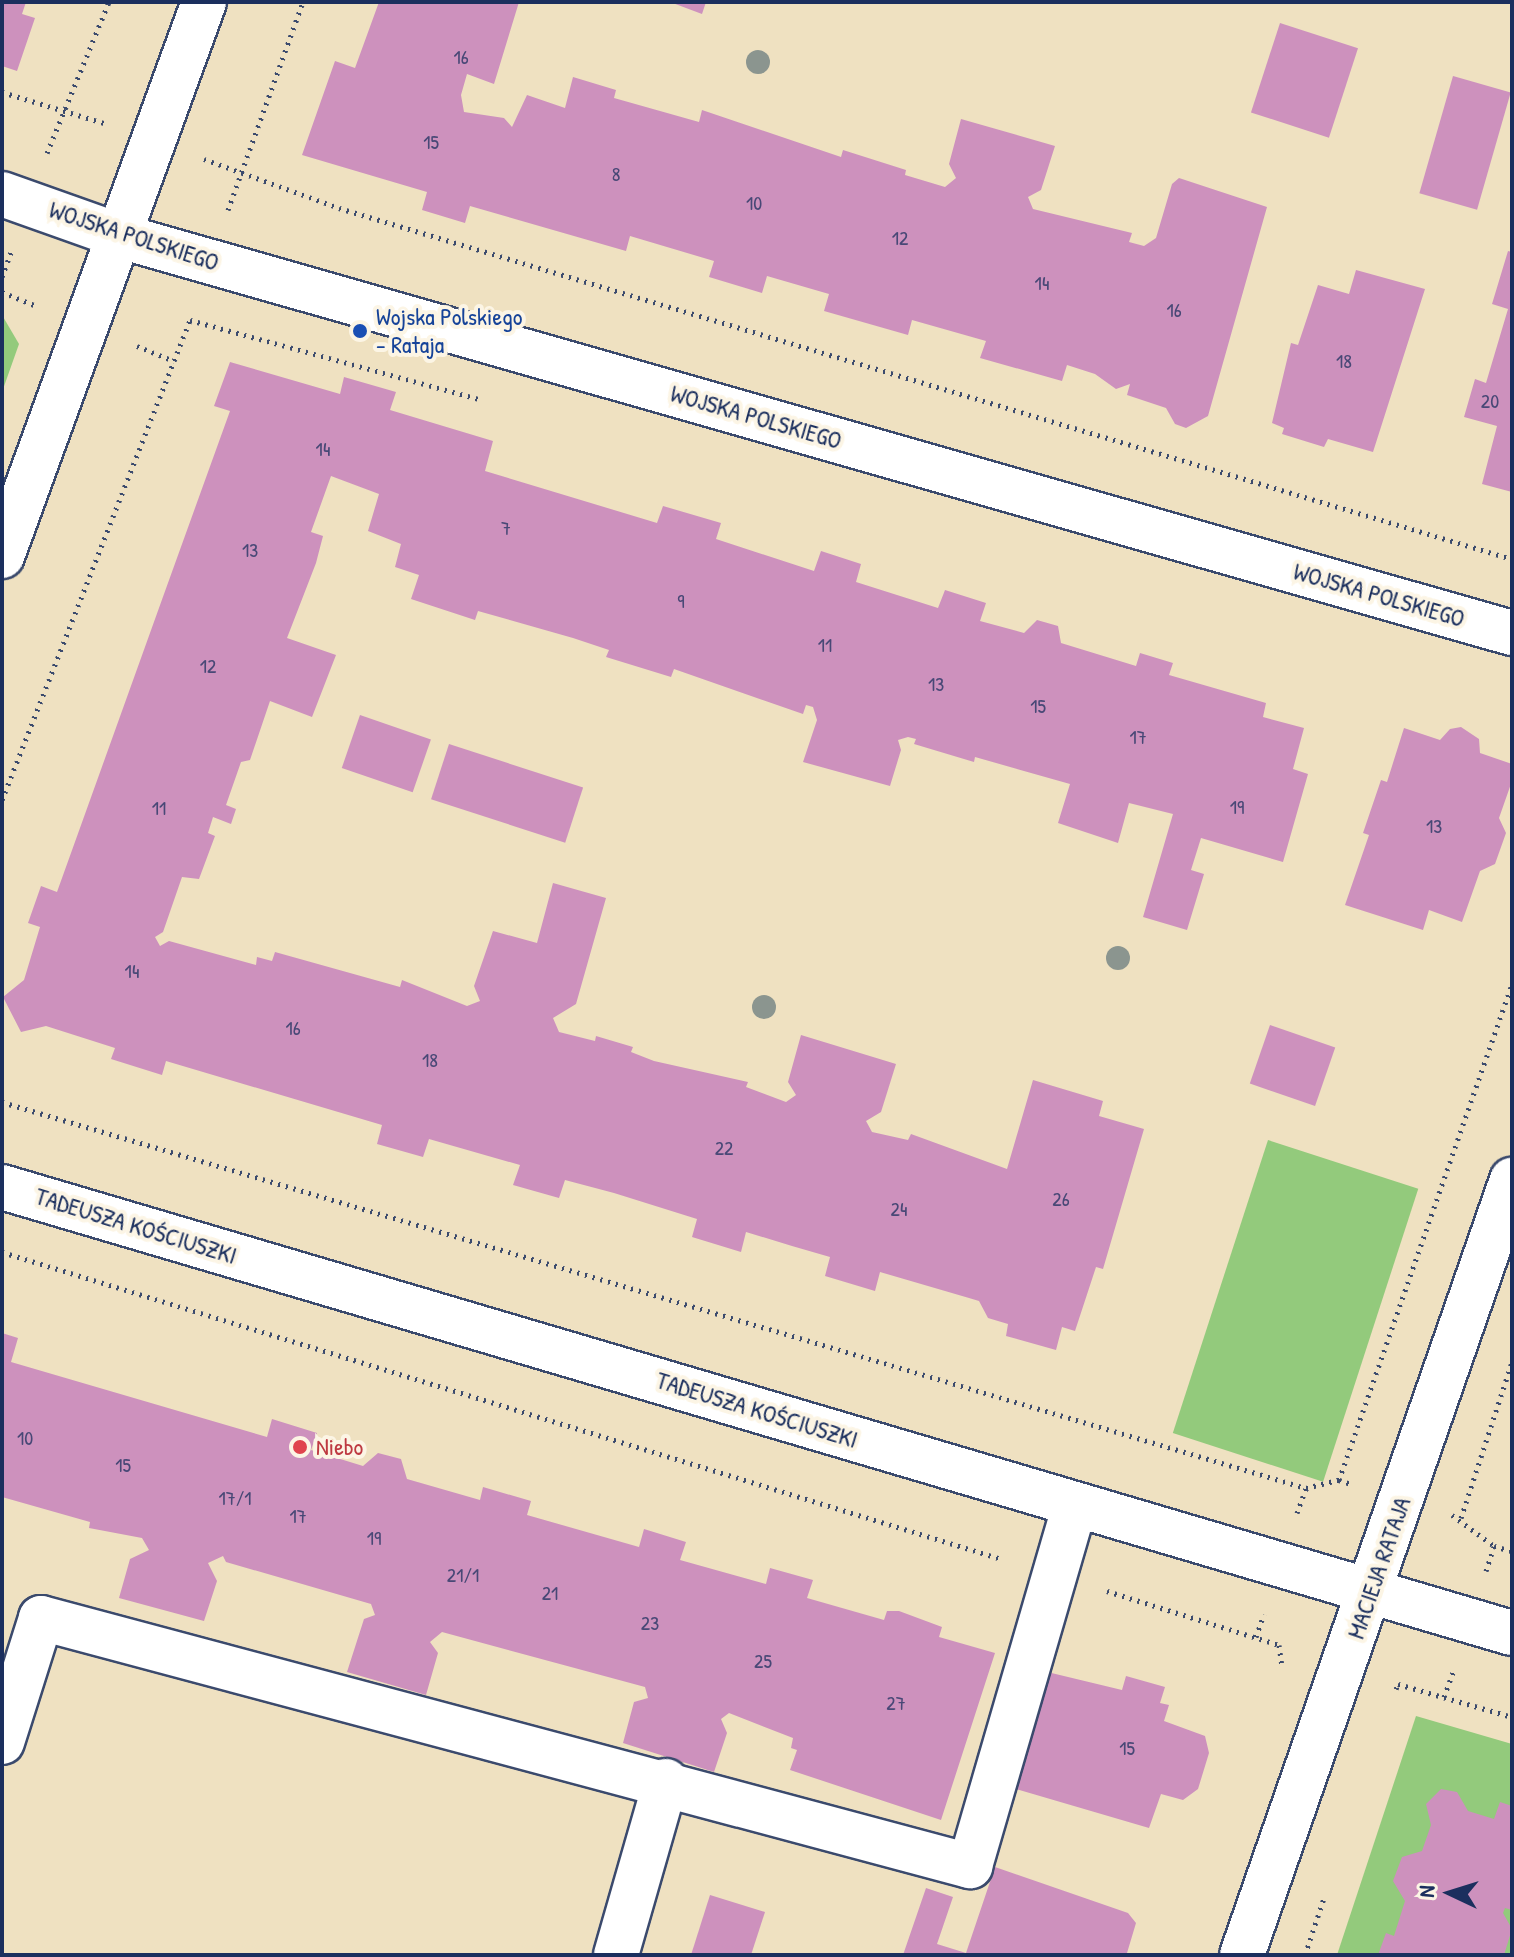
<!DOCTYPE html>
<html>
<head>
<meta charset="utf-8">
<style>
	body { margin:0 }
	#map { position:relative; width:1514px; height:1957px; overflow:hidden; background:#efe1c1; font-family:"Patrick Hand",sans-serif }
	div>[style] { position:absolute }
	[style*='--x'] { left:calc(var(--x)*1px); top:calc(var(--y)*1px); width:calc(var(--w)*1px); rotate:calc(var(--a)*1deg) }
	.green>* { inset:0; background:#93ca7c; transform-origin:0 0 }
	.building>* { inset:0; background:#cd91bd; transform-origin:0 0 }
	.path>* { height:5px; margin-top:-2.5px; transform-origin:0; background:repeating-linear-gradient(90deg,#3b4a6d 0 2px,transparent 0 8px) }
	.roads { filter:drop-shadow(2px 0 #3b4a6d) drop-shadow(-2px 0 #3b4a6d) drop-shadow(0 2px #3b4a6d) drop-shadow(0 -2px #3b4a6d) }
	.minor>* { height:44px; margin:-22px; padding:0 22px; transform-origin:22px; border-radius:22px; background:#fff }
	.trees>* { width:24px; height:24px; margin:-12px; border-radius:50%; background:#8b958f }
	.dots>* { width:22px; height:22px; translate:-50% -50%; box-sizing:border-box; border:4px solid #fcf5e5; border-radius:50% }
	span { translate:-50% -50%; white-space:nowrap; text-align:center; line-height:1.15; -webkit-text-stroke:8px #fcf5e5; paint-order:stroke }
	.number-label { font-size:20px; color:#484876 }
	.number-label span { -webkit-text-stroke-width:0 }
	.street-label { font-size:24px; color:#1b2f5e }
	.transit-label { font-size:24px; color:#164399 }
	.left { translate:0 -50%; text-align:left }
	.health-label { font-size:24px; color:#be3a42 }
	.frame { position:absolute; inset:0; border:4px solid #1b2f5e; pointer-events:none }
	.north { position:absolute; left:1410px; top:1853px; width:80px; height:80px; -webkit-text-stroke:6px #fcf5e5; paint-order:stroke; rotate:274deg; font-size:22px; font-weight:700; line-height:32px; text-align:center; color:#1b2f5e }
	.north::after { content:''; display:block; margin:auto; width:28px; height:36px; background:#1b2f5e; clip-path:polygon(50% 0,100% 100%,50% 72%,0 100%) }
</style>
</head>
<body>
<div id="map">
	<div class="green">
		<div style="clip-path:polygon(2px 315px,19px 344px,2px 392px)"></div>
		<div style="left:1268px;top:1140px;width:158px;height:308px;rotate:18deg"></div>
		<div style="clip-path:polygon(1416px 1716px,1512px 1744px,1512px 1955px,1337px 1955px)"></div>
	</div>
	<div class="building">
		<div style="clip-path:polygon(2px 2px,26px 2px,22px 14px,35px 18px,17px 71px,2px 66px)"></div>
		<div style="clip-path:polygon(379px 2px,519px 2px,494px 84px,467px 74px,461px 95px,464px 112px,504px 118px,512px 127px,527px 95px,565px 108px,573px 77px,616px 90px,614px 98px,699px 122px,702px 110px,841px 157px,843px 150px,906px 170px,905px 175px,945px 187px,956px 178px,949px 164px,961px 119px,1055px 146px,1041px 190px,1028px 197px,1033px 209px,1132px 233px,1129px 242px,1144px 246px,1156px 238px,1172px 184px,1179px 178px,1267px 207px,1208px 416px,1186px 428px,1175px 424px,1166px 408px,1127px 395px,1130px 384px,1116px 389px,1095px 374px,1067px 365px,1062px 381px,980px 358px,986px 341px,912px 320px,908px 335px,824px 311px,829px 294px,767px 276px,762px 293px,709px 277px,714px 261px,630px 236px,626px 251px,470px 206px,465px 223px,422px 210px,427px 192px,302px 155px,335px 61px,355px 68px)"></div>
		<div style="clip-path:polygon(670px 2px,706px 2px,702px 14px)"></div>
		<div style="left:1280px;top:23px;width:82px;height:94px;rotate:18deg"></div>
		<div style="left:1453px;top:76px;width:60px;height:122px;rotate:16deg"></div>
		<div style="clip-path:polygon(1508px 251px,1512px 252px,1512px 492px,1482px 484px,1497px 426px,1464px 417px,1475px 379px,1486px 383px,1508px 309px,1492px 304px)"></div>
		<div style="clip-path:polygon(1356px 270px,1425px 289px,1373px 452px,1328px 439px,1324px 447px,1282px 434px,1284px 428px,1272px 423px,1291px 343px,1298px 345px,1318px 285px,1349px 294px)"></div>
		<div style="clip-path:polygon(230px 362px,340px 394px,344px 377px,396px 392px,390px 410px,493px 441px,485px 471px,657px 523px,663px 506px,721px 523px,716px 539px,814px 571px,821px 551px,861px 564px,856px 582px,938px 608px,945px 590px,986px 603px,980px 621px,1024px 633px,1037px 620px,1058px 626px,1061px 643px,1136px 666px,1140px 653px,1173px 663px,1169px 675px,1266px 703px,1263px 717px,1304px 728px,1293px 769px,1308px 774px,1283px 862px,1201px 838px,1191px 870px,1204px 874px,1187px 930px,1143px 917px,1173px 814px,1129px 803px,1118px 843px,1058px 823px,1070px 784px,975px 757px,974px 762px,914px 744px,916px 739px,908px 737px,898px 740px,901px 750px,890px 786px,803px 762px,817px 720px,813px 707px,806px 705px,803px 714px,674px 669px,671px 677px,606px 657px,609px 650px,573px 638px,478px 611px,475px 620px,411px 599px,419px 575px,395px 567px,401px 544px,368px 531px,379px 494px,331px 476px,311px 532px,323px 536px,316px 563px,287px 638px,336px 655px,312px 717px,270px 701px,250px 760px,241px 762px,226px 805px,236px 809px,231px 824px,213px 817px,208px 833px,215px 836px,199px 879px,182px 877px,163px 932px,155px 937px,160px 946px,169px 941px,256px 965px,257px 957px,272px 961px,275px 952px,400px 987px,402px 980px,467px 1006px,480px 1001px,474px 986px,493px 931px,537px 943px,553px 883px,606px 898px,576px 1004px,553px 1018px,559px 1032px,595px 1041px,596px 1036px,633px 1047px,631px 1052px,654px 1061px,748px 1082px,746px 1087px,786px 1102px,796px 1095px,788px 1082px,801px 1035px,896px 1064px,881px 1112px,866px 1121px,872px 1132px,908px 1140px,911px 1134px,1007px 1169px,1033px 1080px,1103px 1101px,1099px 1116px,1144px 1129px,1103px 1269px,1096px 1267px,1075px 1331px,1062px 1327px,1056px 1350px,1006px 1336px,1008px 1324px,988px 1318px,979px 1301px,969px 1298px,880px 1272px,875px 1291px,825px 1276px,830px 1257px,792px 1246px,746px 1232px,741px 1252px,692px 1237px,697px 1219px,614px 1193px,565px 1180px,559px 1198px,513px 1185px,520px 1165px,429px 1139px,423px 1157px,377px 1144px,382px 1125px,166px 1061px,162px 1075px,111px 1059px,115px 1048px,46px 1026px,21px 1032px,3px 997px,24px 980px,40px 927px,28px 923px,41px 886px,57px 892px,164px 594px,230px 411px,214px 406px)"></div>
		<div style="left:360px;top:715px;width:75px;height:56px;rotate:19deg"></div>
		<div style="clip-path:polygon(1461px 727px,1479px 739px,1480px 753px,1512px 764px,1512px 781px,1499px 818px,1506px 833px,1495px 864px,1480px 871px,1462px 922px,1429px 910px,1423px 930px,1345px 905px,1369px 835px,1363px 833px,1381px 780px,1387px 782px,1404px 728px,1440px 740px,1450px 729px)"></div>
		<div style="left:449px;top:744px;width:141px;height:58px;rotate:18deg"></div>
		<div style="left:1270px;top:1025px;width:69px;height:62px;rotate:19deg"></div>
		<div style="clip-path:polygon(2px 1333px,18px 1338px,11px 1362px,267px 1437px,272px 1419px,317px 1433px,311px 1450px,363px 1466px,378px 1453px,401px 1459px,407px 1479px,480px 1500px,483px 1487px,531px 1501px,527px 1515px,639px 1547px,644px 1529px,686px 1542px,680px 1560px,766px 1584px,770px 1568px,813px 1580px,807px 1598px,884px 1620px,887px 1611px,899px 1611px,942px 1627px,939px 1637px,995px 1653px,941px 1820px,790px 1770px,797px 1750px,791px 1748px,793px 1738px,729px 1713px,721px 1719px,727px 1733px,714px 1772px,623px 1743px,634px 1702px,648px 1698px,645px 1687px,442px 1632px,430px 1642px,438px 1653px,426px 1695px,347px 1672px,364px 1619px,375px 1615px,371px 1604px,226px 1562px,223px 1556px,208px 1563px,217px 1581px,204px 1621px,119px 1598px,130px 1559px,149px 1550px,142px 1538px,89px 1528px,90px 1522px,2px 1497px)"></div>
		<div style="clip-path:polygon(1039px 1670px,1122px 1690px,1126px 1676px,1165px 1687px,1160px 1703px,1169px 1705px,1164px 1721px,1205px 1736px,1209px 1753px,1198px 1789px,1183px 1800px,1161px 1794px,1149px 1828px,999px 1784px)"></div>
		<div style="clip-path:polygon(1441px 1789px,1457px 1792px,1468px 1811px,1494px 1819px,1500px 1802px,1512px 1806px,1512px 1910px,1505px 1908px,1503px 1913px,1512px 1929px,1504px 1955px,1378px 1955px,1386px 1933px,1394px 1936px,1405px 1901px,1393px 1881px,1402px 1857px,1422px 1851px,1431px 1825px,1426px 1804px)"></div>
		<div style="clip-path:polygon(995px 1867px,1128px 1913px,1136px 1923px,1127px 1953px,903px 1955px,926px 1888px,953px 1897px,937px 1944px,966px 1953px)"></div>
		<div style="clip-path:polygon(710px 1895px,765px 1912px,751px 1955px,691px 1955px)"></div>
	</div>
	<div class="path">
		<div style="--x:2;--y:92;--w:107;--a:16.9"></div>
		<div style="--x:47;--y:153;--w:163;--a:-67.7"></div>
		<div style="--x:204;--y:159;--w:144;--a:19.9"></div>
		<div style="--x:339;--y:208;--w:1224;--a:16.66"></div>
		<div style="--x:228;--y:210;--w:221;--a:-70.2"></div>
		<div style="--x:2;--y:277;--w:27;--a:-70"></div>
		<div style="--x:2;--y:292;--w:35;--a:22"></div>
		<div style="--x:137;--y:346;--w:40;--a:22"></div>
		<div style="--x:2;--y:800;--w:516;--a:-68.61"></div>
		<div style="--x:190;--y:320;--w:299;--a:15.3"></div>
		<div style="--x:2;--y:1102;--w:1360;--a:16.49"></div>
		<div style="--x:1306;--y:1488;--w:34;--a:-14"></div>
		<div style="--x:1339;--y:1480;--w:13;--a:18"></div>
		<div style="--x:2;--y:1252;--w:1046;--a:17.07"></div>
		<div style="--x:1339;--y:1480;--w:525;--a:-70.77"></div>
		<div style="--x:1297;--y:1513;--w:27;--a:-70"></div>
		<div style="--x:1452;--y:1515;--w:52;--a:36.4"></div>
		<div style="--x:1494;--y:1546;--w:19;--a:16"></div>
		<div style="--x:1461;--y:1518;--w:164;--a:-71.9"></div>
		<div style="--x:1486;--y:1571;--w:26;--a:-72"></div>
		<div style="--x:1107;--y:1591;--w:180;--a:17.4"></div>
		<div style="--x:1279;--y:1645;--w:21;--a:82"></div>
		<div style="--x:1256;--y:1637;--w:24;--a:-71"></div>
		<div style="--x:1396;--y:1689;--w:5;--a:-68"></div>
		<div style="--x:1398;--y:1684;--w:119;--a:16.1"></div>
		<div style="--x:1444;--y:1697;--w:27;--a:-70"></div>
		<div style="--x:1305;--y:1955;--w:63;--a:-71.6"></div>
	</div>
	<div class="roads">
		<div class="minor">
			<div style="--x:2;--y:194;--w:125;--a:19.6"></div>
			<div style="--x:120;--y:236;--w:1448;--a:15.92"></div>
			<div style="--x:2;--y:556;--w:590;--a:-69.97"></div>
			<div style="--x:2;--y:1187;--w:1574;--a:16.46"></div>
			<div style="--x:2;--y:1742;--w:130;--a:-72.5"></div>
			<div style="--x:41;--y:1618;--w:962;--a:14.95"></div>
			<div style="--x:970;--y:1866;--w:376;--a:-73.8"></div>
			<div style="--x:616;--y:1955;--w:181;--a:-74"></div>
			<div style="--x:1242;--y:1955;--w:821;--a:-70.79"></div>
		</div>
	</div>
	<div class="trees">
		<div style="left:758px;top:62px"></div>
		<div style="left:1118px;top:958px"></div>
		<div style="left:764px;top:1007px"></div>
	</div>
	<div class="dots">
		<div style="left:360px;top:331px;background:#1a4fb4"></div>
		<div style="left:300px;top:1447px;background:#e0444e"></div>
	</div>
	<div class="number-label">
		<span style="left:461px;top:56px">16</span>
		<span style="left:431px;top:141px">15</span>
		<span style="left:616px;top:173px">8</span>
		<span style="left:754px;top:202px">10</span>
		<span style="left:900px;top:237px">12</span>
		<span style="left:1042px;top:282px">14</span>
		<span style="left:1174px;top:309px">16</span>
		<span style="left:1344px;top:360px">18</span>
		<span style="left:1490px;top:400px">20</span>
		<span style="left:323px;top:448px">14</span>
		<span style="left:506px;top:527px">7</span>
		<span style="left:250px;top:549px">13</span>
		<span style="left:681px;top:600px">9</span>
		<span style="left:825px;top:644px">11</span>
		<span style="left:208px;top:665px">12</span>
		<span style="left:936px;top:683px">13</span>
		<span style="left:1038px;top:705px">15</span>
		<span style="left:1138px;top:736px">17</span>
		<span style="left:1237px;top:806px">19</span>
		<span style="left:159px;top:807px">11</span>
		<span style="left:1434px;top:825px">13</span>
		<span style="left:132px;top:970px">14</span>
		<span style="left:293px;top:1027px">16</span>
		<span style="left:430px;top:1059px">18</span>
		<span style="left:724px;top:1147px">22</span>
		<span style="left:1061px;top:1198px">26</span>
		<span style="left:899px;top:1208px">24</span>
		<span style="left:25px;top:1437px">10</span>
		<span style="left:123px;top:1464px">15</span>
		<span style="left:235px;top:1497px">17/1</span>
		<span style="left:298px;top:1515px">17</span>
		<span style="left:374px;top:1537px">19</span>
		<span style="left:463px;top:1574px">21/1</span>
		<span style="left:550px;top:1592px">21</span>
		<span style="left:650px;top:1622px">23</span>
		<span style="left:763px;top:1660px">25</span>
		<span style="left:896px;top:1702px">27</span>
		<span style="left:1127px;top:1747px">15</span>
	</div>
	<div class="street-label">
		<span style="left:134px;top:236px;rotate:18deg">WOJSKA POLSKIEGO</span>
		<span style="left:756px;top:417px;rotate:16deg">WOJSKA POLSKIEGO</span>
		<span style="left:1379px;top:595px;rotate:16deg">WOJSKA POLSKIEGO</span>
		<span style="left:136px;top:1226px;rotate:17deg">TADEUSZA KOŚCIUSZKI</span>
		<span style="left:757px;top:1410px;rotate:17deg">TADEUSZA KOŚCIUSZKI</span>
		<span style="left:1379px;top:1568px;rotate:-71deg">MACIEJA RATAJA</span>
	</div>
	<div class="transit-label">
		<span class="left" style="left:376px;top:331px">Wojska Polskiego<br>- Rataja</span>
	</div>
	<div class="health-label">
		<span class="left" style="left:316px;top:1447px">Niebo</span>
	</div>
	<div class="frame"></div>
	<div class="north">N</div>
</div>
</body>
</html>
